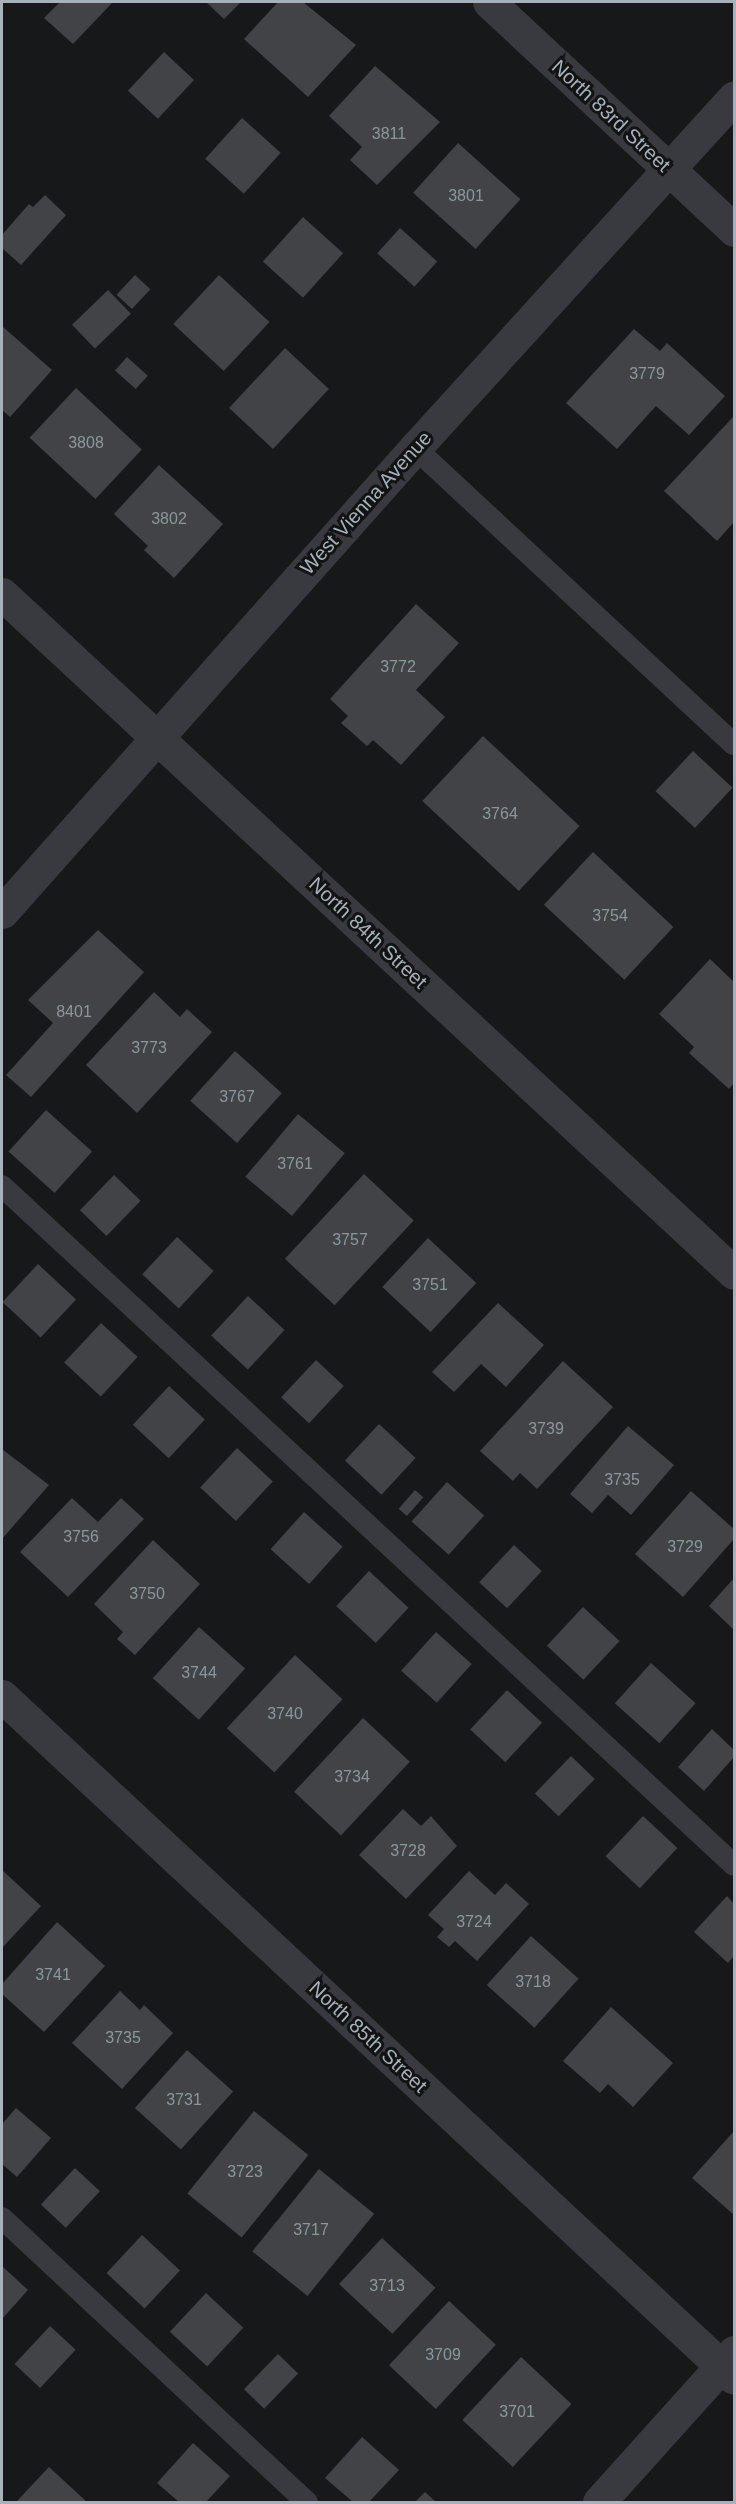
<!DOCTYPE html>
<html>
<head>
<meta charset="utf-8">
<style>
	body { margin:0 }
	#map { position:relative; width:736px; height:2504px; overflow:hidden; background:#17181a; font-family:Helvetica,sans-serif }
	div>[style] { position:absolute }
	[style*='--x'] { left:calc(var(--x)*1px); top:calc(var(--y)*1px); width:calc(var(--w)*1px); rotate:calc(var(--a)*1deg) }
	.building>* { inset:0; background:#414347; transform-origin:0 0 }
	.service>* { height:22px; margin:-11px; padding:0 11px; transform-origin:11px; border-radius:11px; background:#383a3f }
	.minor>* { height:33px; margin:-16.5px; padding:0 16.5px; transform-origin:16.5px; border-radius:16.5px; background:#383a3f }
	.tertiary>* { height:33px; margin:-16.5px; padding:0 16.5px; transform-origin:16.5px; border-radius:16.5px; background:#383a3f }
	span { translate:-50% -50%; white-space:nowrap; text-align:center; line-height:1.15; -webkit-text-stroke:6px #121315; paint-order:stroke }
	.number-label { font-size:16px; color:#8e969d }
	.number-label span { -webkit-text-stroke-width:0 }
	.street-label { font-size:20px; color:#a8b1ba }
	.frame { position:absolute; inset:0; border:3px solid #a8b1ba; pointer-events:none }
</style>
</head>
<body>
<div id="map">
	<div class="building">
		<div style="clip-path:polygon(60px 2px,113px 2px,73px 44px,44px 18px)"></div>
		<div style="clip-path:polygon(206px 2px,241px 2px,224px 19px)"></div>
		<div style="clip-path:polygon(278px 2px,303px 2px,356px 45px,308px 97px,244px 39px)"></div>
		<div style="left:164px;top:52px;width:41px;height:53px;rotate:43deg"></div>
		<div style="clip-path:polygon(375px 66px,440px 122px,377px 185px,350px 160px,362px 147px,329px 116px)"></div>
		<div style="left:242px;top:118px;width:52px;height:55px;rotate:42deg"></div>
		<div style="left:458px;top:143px;width:84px;height:67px;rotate:42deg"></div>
		<div style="clip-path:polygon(45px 195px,66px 215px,21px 265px,2px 248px,2px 235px,29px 204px,33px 207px)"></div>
		<div style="left:303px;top:217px;width:54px;height:60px;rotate:42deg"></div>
		<div style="left:400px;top:228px;width:50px;height:34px;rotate:42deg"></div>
		<div style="left:135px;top:275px;width:21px;height:27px;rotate:43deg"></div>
		<div style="left:219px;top:275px;width:69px;height:67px;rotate:43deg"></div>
		<div style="left:108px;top:290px;width:33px;height:50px;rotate:46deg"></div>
		<div style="clip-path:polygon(2px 326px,52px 370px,10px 417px,2px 410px)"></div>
		<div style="clip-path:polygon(634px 329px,660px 351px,667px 343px,725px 396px,689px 435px,656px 406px,617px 449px,566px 403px)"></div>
		<div style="left:285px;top:348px;width:60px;height:82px;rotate:43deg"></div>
		<div style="left:127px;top:357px;width:28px;height:18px;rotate:42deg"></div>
		<div style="left:76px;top:388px;width:90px;height:68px;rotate:43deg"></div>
		<div style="clip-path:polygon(733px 417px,734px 522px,717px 541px,664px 491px)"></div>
		<div style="clip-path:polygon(159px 465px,223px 524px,174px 578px,144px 550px,148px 546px,114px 514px)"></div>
		<div style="clip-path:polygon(416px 604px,459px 643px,416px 690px,445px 717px,401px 765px,373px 740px,367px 746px,341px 723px,348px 716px,330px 699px)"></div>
		<div style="left:483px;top:736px;width:132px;height:89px;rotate:43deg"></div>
		<div style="left:693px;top:751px;width:54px;height:55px;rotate:43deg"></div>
		<div style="left:593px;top:852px;width:110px;height:72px;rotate:43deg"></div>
		<div style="clip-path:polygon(98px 930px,144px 972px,31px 1097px,6px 1075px,53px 1023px,28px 1000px)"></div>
		<div style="clip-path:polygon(710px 959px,734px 982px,734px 1083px,729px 1089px,689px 1053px,694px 1047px,659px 1014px)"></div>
		<div style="clip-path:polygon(154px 992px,180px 1017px,187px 1009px,212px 1032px,137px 1113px,86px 1065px)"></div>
		<div style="left:235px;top:1051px;width:63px;height:67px;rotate:42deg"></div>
		<div style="left:46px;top:1110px;width:62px;height:56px;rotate:42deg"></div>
		<div style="left:298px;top:1114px;width:61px;height:82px;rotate:40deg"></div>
		<div style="left:364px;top:1174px;width:68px;height:116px;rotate:43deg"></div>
		<div style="left:114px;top:1175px;width:37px;height:49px;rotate:44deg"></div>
		<div style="left:177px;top:1237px;width:50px;height:51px;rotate:43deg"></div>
		<div style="left:428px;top:1238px;width:66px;height:67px;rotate:43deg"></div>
		<div style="left:38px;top:1264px;width:52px;height:52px;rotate:43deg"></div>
		<div style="left:248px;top:1296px;width:50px;height:54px;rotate:43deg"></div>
		<div style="clip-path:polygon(498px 1303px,544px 1345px,506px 1387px,481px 1364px,454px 1392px,432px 1372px)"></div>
		<div style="left:101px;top:1323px;width:50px;height:54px;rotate:43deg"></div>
		<div style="left:316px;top:1360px;width:38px;height:51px;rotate:43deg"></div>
		<div style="clip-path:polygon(563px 1361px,613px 1407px,537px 1489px,520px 1473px,513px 1481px,480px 1451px)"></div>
		<div style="left:169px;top:1386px;width:49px;height:53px;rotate:43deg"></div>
		<div style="left:379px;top:1424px;width:50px;height:50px;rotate:43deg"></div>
		<div style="clip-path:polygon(628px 1426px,674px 1465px,631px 1515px,608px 1495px,592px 1513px,570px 1494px)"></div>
		<div style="left:237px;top:1448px;width:49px;height:54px;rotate:43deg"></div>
		<div style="clip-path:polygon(2px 1449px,49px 1485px,2px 1539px)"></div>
		<div style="left:447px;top:1482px;width:50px;height:53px;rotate:42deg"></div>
		<div style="left:415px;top:1490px;width:11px;height:25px;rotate:41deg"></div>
		<div style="clip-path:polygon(691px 1491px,734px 1529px,734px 1539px,683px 1597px,635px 1554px)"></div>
		<div style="clip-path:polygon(72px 1498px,98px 1522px,121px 1498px,144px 1519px,68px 1597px,20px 1552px)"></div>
		<div style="left:304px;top:1512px;width:52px;height:50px;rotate:42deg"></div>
		<div style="clip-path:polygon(153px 1540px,200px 1584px,135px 1655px,117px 1639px,123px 1632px,94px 1604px)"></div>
		<div style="left:514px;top:1545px;width:38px;height:51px;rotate:43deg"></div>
		<div style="left:369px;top:1571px;width:54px;height:48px;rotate:43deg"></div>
		<div style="clip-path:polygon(734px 1578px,734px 1630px,709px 1606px)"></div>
		<div style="left:583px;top:1607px;width:50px;height:53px;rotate:43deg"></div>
		<div style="left:199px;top:1627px;width:62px;height:69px;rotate:42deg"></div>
		<div style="left:436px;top:1632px;width:48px;height:52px;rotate:42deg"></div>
		<div style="left:295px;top:1655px;width:65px;height:100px;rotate:43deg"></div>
		<div style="left:651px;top:1663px;width:60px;height:54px;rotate:42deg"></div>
		<div style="left:507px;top:1690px;width:48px;height:54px;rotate:43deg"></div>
		<div style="left:363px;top:1718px;width:64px;height:101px;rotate:43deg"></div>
		<div style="clip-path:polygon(712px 1729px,734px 1750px,734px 1757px,704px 1791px,678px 1767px)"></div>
		<div style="left:571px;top:1756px;width:33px;height:52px;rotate:44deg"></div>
		<div style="clip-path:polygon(403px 1809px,421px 1826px,431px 1816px,457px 1846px,406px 1899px,359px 1855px)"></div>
		<div style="left:643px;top:1816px;width:47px;height:55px;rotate:43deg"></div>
		<div style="clip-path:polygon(2px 1870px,41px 1906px,2px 1948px)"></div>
		<div style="clip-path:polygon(469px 1871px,495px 1895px,506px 1883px,529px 1904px,477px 1961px,455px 1941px,449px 1947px,437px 1937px,444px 1929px,428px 1915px)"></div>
		<div style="clip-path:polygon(727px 1896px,734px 1904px,734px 1956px,728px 1963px,694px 1932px)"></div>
		<div style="clip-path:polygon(57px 1922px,105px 1966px,44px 2032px,2px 1994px,2px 1984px)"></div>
		<div style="left:531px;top:1936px;width:64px;height:66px;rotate:42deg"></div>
		<div style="clip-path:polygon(120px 1991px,140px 2010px,144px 2005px,173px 2033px,122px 2089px,72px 2043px)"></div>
		<div style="clip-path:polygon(611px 2007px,673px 2063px,633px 2107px,608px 2084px,600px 2093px,563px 2061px)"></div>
		<div style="left:187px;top:2050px;width:62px;height:78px;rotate:42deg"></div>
		<div style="clip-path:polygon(16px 2108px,51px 2138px,17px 2177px,2px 2164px,2px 2124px)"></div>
		<div style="left:254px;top:2111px;width:70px;height:106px;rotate:39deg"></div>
		<div style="clip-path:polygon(734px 2131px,734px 2215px,692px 2178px)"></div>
		<div style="left:75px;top:2168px;width:34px;height:50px;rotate:43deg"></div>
		<div style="left:319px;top:2169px;width:71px;height:106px;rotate:39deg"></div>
		<div style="left:142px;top:2235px;width:52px;height:52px;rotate:43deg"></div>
		<div style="left:382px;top:2238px;width:73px;height:63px;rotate:43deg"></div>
		<div style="clip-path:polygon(2px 2266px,28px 2290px,2px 2319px)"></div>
		<div style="left:206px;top:2293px;width:51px;height:53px;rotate:43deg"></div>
		<div style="left:449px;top:2301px;width:64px;height:88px;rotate:43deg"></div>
		<div style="left:50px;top:2326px;width:35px;height:52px;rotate:43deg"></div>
		<div style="left:278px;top:2354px;width:28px;height:49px;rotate:44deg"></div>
		<div style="left:521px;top:2357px;width:69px;height:86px;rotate:43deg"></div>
		<div style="clip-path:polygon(362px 2437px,399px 2470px,369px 2502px,353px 2502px,325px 2478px)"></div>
		<div style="clip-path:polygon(193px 2443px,230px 2476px,206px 2502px,179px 2502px,157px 2483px)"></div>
		<div style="clip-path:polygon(49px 2467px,87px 2502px,16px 2502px)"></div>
		<div style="clip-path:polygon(425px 2492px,436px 2502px,415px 2502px)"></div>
	</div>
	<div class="service">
		<div style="--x:415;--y:448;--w:435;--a:42.9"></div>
		<div style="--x:2;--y:1186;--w:998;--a:42.85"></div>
		<div style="--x:2;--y:2218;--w:417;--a:43"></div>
	</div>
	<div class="minor">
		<div style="--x:489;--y:2;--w:335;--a:42.9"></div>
		<div style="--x:2;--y:912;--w:621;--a:-48.33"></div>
		<div style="--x:415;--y:448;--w:474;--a:-47.7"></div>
		<div style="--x:2;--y:1696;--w:1000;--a:42.97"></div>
		<div style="--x:599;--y:2502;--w:202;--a:-48"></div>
	</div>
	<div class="tertiary">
		<div style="--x:2;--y:594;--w:998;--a:42.85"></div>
	</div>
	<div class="number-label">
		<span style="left:389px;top:134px">3811</span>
		<span style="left:466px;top:196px">3801</span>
		<span style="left:647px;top:374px">3779</span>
		<span style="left:86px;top:443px">3808</span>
		<span style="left:169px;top:519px">3802</span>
		<span style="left:398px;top:667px">3772</span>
		<span style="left:500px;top:814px">3764</span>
		<span style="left:610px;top:916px">3754</span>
		<span style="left:74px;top:1012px">8401</span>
		<span style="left:149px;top:1048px">3773</span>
		<span style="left:237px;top:1097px">3767</span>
		<span style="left:295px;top:1164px">3761</span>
		<span style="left:350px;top:1240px">3757</span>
		<span style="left:430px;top:1285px">3751</span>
		<span style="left:546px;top:1429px">3739</span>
		<span style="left:622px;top:1480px">3735</span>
		<span style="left:81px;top:1537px">3756</span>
		<span style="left:685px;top:1547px">3729</span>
		<span style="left:147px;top:1594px">3750</span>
		<span style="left:199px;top:1673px">3744</span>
		<span style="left:285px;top:1714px">3740</span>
		<span style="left:352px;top:1777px">3734</span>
		<span style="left:408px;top:1851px">3728</span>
		<span style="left:474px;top:1922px">3724</span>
		<span style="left:53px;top:1975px">3741</span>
		<span style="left:533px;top:1982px">3718</span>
		<span style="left:123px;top:2038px">3735</span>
		<span style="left:184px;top:2100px">3731</span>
		<span style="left:245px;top:2172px">3723</span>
		<span style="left:311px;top:2230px">3717</span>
		<span style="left:387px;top:2286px">3713</span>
		<span style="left:443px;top:2355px">3709</span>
		<span style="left:517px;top:2412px">3701</span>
	</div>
	<div class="street-label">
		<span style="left:611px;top:116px;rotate:43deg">North 83rd Street</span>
		<span style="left:366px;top:503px;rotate:-48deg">West Vienna Avenue</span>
		<span style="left:368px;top:933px;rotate:43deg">North 84th Street</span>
		<span style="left:368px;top:2037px;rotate:43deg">North 85th Street</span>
	</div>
	<div class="frame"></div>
</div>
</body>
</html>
